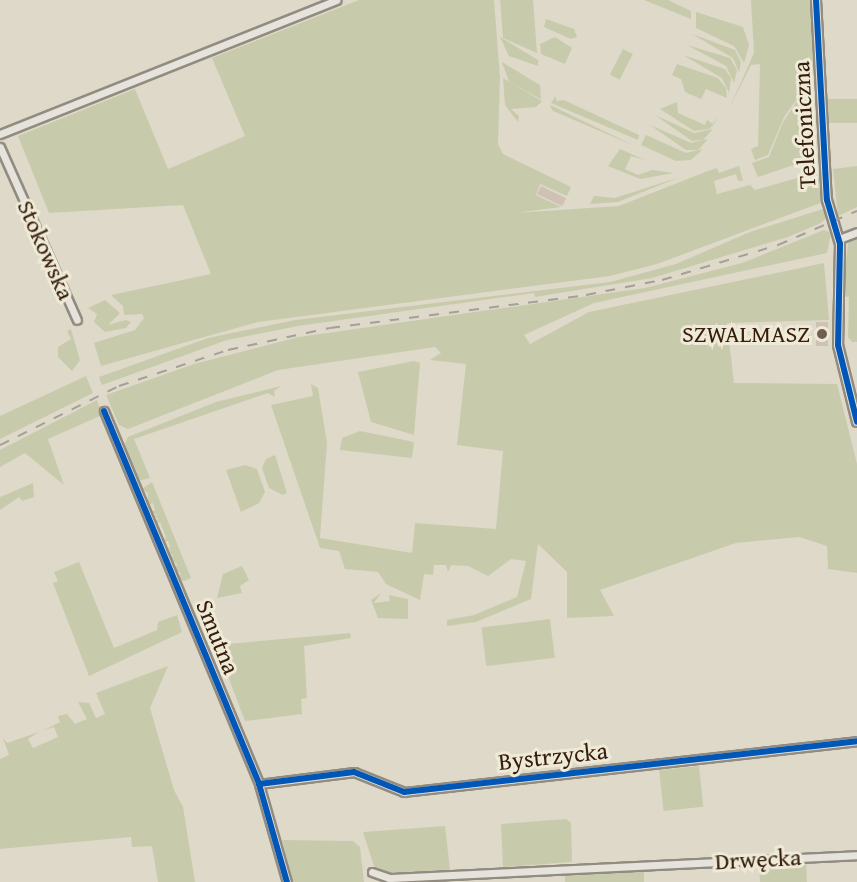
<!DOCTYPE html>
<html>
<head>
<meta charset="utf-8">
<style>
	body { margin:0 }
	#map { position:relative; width:857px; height:882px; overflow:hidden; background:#ded9c9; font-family:"Gentium Book Plus",serif }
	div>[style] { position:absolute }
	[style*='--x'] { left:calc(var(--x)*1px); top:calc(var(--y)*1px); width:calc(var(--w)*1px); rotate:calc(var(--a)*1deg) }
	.green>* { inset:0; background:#c8cbab; transform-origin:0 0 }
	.building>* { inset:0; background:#cfc2b5; transform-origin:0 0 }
	.roads { filter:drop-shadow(2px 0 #928b80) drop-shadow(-2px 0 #928b80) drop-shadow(0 2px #928b80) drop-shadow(0 -2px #928b80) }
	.minor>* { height:7px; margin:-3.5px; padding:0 3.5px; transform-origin:3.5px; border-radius:3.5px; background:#e6e3dc }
	.tertiary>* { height:8px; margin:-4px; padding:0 4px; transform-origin:4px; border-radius:4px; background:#e6e3dc }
	.rail>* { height:2px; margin-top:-1px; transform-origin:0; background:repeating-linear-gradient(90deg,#a49f98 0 10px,transparent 0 20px) }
	.cycleway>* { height:6px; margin:-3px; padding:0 3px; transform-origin:3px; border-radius:3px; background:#0057b8 }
	.dots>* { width:16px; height:16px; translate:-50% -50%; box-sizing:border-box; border:3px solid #efe9d7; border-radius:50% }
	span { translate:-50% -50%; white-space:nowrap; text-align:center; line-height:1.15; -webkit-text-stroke:6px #efe9d7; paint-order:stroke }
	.street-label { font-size:24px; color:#341d0b }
	.poi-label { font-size:24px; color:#341d0b }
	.right { translate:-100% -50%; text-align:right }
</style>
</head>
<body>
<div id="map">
	<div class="green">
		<div style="clip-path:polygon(359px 0,494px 0,500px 77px,498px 144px,503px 154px,571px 187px,567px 196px,540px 184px,536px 195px,561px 207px,515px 213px,619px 206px,708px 171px,717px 168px,719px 173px,739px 166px,743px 181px,738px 181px,736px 174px,714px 181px,717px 194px,750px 185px,755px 190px,815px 173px,823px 183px,823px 202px,657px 264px,610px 276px,258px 322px,101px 366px,94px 343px,135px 330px,144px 318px,142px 314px,124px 315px,123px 306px,111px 295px,211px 274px,183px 205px,49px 213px,18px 136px,135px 89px,168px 169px,245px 136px,212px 58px)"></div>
		<div style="clip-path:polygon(500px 0,533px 0,537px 53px,503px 38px)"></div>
		<div style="clip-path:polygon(644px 0,668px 0,691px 11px,691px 19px)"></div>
		<div style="clip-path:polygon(751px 0,811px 0,815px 74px,784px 117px,768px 155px,755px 160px,751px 149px,758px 146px,760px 64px,751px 65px,729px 109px,754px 53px)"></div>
		<div style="clip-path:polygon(696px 12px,743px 27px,749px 45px,744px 63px,734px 46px,696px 28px)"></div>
		<div style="clip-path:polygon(546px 19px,574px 29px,577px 37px,571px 39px,544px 27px)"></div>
		<div style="clip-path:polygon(692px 34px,735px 50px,741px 62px,739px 72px,733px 58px)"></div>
		<div style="clip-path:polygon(500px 37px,538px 60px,538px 66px,509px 56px)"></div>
		<div style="clip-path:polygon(555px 37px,572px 48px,565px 64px,541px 54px,540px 44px)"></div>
		<div style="clip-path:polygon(687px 45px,730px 58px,737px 70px,734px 83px,726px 66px)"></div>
		<div style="left:623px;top:49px;width:11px;height:29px;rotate:27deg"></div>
		<div style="clip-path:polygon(683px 55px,725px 69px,731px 78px,729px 93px,722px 78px)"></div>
		<div style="clip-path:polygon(502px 62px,540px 85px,541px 99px,509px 82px)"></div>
		<div style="clip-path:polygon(677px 64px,718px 78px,726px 88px,727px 98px,706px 89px,701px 99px,685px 92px,681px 79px,672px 75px)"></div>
		<div style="clip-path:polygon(503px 78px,542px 101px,536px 107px,511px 109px,519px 116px,518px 122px,505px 105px)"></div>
		<div style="clip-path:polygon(812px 79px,817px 157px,758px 177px,752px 163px,769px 157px,783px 122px)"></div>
		<div style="clip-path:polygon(556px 96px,556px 101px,564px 100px,639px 135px,638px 140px,551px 103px)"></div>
		<div style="left:857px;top:99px;width:24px;height:30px;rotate:90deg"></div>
		<div style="clip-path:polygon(677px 102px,678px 113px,705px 125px,707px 120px,713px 124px,719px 115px,714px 124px,709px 129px,694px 131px,660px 109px)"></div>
		<div style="clip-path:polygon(550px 106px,550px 105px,635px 146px,553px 111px)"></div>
		<div style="clip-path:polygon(655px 115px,694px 133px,713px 129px,703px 140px,692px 141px)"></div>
		<div style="clip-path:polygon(650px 125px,691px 143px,708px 139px,698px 150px,686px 150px)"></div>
		<div style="clip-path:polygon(646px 135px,686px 153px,703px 149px,691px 160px,676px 161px,641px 145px)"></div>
		<div style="clip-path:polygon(620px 149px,645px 160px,631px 156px,625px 169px,638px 175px,652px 170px,674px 173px,640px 179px,608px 166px)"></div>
		<div style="clip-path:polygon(857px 166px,857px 207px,838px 216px,833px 169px)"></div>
		<div style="clip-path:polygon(680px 177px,618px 202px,590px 204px,594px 196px,615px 198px)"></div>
		<div style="clip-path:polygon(823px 209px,827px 217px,821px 223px,788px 237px,652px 278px,535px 297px,534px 293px,298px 326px,227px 340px,102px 385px,99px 377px,208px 338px,295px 320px,610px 282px,676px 264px,750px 232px)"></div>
		<div style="clip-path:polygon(824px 230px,831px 233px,827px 253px,594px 303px,524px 335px,530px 344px,589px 312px,824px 263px,829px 320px,727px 323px,734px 383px,837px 384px,857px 464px,857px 573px,828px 569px,827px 546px,799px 537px,736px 543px,600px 590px,614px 616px,567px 618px,567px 572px,538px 544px,531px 599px,476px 622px,447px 626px,447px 620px,474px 615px,517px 597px,526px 561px,511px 559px,488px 576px,468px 566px,451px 565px,448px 572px,446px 565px,434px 565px,433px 575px,424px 574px,420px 600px,386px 584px,378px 572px,345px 569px,339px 551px,320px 548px,271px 405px,313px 396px,311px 384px,318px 388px,327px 443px,320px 538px,412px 553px,415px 523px,496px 529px,503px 451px,457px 445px,466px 364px,430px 360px,441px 353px,435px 347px,278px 370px,128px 429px,119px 425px,106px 395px,194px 364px,299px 337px,645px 288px,742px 263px)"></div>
		<div style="clip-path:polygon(857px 237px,857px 342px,852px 342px,848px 337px,849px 297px,842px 296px,848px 243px)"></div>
		<div style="clip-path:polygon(105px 300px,120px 313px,108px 325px,126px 320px,131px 322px,126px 328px,105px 332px,94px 322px,97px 314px,88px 308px)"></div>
		<div style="clip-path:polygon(71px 329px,80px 360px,72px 371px,58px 357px,58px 347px,71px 339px,67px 331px)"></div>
		<div style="clip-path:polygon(414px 361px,420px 363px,414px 435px,371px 422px,358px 372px)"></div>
		<div style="clip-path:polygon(86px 376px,93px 393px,0 439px,0 416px)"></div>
		<div style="clip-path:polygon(281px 386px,274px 391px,275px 397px,268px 393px,134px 439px,150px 478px,138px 481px,124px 446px,128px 437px,216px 402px)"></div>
		<div style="clip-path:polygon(97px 400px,102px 415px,48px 439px,64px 485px,25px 453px,0 467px,0 450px)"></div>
		<div style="clip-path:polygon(360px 431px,414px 442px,412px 458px,340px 450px,342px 438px)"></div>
		<div style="clip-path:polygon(275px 455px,287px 493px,283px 495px,269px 488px,262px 468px,266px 459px)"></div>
		<div style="clip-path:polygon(245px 465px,257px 469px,265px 492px,259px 503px,241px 512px,226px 470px)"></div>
		<div style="clip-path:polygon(152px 482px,191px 578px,184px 581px,178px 579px,181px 573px,175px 571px,177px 564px,169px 558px,174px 555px,168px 554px,171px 549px,167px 551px,170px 546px,168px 541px,163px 542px,166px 537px,160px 522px,156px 524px,158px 518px,153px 517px,157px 515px,151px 512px,155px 510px,153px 503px,148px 505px,148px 493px,142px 489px)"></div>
		<div style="clip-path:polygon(33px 483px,34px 497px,22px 501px,19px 497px,0 510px,0 497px)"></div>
		<div style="clip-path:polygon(79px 562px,114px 648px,157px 630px,158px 622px,177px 615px,182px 632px,89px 676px,53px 583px,58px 581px,54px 572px)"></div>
		<div style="clip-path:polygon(242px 566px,249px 580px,240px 586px,242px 593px,217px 598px,223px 574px)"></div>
		<div style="clip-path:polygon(381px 593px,374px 603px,390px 601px,389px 595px,408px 599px,408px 619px,378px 618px,371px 600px)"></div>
		<div style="left:550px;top:619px;width:39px;height:69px;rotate:83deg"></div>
		<div style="clip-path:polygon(350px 633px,351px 638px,304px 646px,307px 698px,301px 699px,302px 714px,245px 721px,216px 645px)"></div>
		<div style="clip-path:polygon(168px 666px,150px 708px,174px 790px,183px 807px,195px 882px,158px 882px,152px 846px,132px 847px,131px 837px,0 849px,0 759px,9px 755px,3px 738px,7px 743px,39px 732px,28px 739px,33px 748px,58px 737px,54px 727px,42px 731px,60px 722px,58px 716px,67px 714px,75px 724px,87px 719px,78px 702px,89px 703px,96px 718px,105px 714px,96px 693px)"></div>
		<div style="left:699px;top:766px;width:41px;height:40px;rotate:84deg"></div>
		<div style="clip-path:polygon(566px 819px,571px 823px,572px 862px,503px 867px,501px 824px)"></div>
		<div style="clip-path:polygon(445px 826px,450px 870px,382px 873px,374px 866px,363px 832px)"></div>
		<div style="clip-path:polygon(282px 840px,353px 841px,360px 847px,364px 882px,293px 882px)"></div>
		<div style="clip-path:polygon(806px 861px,807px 882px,760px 882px,759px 864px)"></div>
		<div style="clip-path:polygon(644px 871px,644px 882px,565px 882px,565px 876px)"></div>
	</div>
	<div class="building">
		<div style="left:541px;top:186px;width:28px;height:9px;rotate:26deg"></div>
		<div style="left:816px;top:322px;width:12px;height:24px"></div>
	</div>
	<div class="roads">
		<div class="minor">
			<div style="--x:0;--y:134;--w:362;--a:-21.7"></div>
			<div style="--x:0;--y:147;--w:189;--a:66"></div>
			<div style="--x:839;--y:239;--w:19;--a:-21"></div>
			<div style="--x:104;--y:411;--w:404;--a:67.4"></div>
			<div style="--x:259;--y:784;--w:102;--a:74.1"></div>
			<div style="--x:259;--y:784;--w:96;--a:-7.2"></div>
			<div style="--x:354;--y:772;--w:54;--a:21.8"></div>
			<div style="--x:404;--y:792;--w:456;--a:-6.4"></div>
			<div style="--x:372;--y:872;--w:18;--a:19"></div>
			<div style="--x:389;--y:878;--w:469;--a:-2.8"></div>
		</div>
		<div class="tertiary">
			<div style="--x:816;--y:0;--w:200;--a:86.9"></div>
			<div style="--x:827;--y:200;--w:46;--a:73.5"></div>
			<div style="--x:840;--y:244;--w:101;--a:91.1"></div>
			<div style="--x:838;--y:345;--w:79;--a:76.1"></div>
		</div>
	</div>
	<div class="rail">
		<div style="--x:0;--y:445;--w:133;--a:-26.4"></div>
		<div style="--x:119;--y:386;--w:115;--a:-18.3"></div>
		<div style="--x:228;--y:350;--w:104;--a:-12.2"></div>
		<div style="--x:330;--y:328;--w:258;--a:-7.3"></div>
		<div style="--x:586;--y:295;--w:77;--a:-11.2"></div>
		<div style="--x:662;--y:280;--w:121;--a:-16.8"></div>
		<div style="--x:778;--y:245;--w:86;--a:-23.3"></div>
	</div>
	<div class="cycleway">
		<div style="--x:816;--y:0;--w:200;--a:86.9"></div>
		<div style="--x:827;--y:200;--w:46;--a:73.5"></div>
		<div style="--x:840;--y:244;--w:101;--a:91.1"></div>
		<div style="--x:838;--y:345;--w:79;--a:76.1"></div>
		<div style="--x:104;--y:411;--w:404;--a:67.4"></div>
		<div style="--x:259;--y:784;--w:102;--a:74.1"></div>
		<div style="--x:259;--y:784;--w:96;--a:-7.2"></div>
		<div style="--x:354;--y:772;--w:54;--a:21.8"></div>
		<div style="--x:404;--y:792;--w:456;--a:-6.4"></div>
	</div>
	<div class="dots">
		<div style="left:822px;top:334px;background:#705f4e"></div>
	</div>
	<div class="street-label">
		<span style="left:804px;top:125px;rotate:-93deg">Telefoniczna</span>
		<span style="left:46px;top:250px;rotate:66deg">Stokowska</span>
		<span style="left:218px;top:637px;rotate:68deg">Smutna</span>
		<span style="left:553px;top:756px;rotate:-6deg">Bystrzycka</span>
		<span style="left:758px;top:859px;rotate:-3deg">Drwęcka</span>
	</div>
	<div class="poi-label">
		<span class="right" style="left:810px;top:334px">SZWALMASZ</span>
	</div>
</div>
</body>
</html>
